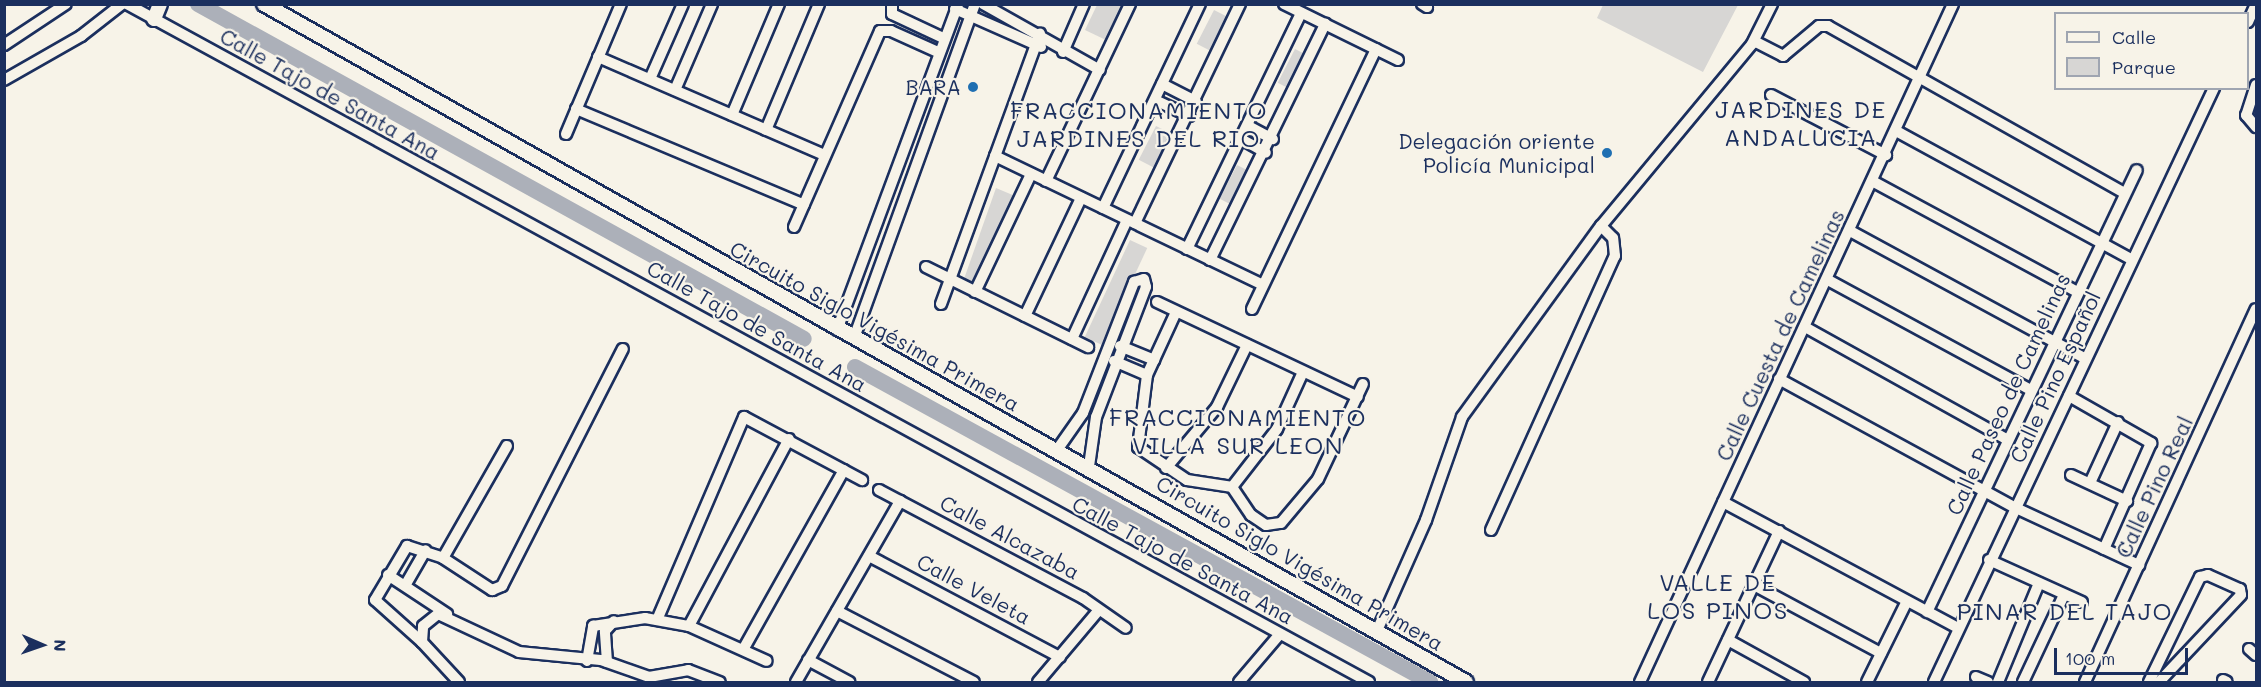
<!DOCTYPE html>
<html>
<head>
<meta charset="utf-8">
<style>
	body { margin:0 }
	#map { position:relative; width:2261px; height:687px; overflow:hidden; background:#f7f3e8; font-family:Mali,sans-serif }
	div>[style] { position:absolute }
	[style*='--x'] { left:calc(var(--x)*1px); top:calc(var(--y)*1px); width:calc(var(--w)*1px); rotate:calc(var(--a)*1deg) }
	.green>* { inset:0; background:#d7d6d4; transform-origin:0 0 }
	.river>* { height:16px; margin:-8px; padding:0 8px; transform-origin:8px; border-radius:8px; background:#acb0b9 }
	.roads { filter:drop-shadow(2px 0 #1b2f5e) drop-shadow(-2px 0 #1b2f5e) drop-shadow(0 2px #1b2f5e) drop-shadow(0 -2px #1b2f5e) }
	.minor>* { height:10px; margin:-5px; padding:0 5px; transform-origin:5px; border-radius:5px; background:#f7f3e8 }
	.major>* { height:14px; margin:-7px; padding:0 7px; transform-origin:7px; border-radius:7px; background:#f7f3e8 }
	.dots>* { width:16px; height:16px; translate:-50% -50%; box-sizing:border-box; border:3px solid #f7f3e8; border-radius:50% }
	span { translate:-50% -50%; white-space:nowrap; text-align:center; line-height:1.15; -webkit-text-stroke:4.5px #f7f3e8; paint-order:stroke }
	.poi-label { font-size:21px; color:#1b2f5e }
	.right { translate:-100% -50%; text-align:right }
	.street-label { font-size:21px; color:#1b2f5e }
	.quarter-label { font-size:24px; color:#1b2f5e; letter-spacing:1.5px }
	.frame { position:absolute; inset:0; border:6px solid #1b2f5e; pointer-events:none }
	.legend { position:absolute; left:2054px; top:12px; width:195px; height:78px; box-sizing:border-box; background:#f7f3e8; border:2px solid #9fa5b1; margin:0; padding:8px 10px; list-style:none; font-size:18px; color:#1b2f5e }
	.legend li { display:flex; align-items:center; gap:12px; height:30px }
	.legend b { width:30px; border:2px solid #9fa5b1 }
	.north { position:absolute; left:12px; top:615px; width:60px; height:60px; -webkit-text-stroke:4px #f7f3e8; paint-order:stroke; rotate:92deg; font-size:16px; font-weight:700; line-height:24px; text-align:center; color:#1b2f5e }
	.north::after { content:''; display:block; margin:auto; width:21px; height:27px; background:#1b2f5e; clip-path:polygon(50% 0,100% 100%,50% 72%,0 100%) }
	.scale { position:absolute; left:2054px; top:648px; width:134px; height:27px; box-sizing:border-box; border:3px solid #1b2f5e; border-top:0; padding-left:8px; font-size:18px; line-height:21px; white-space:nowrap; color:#1b2f5e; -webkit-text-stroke:4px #f7f3e8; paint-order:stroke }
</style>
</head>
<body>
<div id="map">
	<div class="green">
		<div style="clip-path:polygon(1097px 5px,1126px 5px,1108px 41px,1085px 30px)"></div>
		<div style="clip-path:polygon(1603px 5px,1603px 4px,1738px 5px,1703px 72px,1597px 18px)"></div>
		<div style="left:1214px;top:10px;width:20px;height:38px;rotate:27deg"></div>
		<div style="left:1295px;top:49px;width:20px;height:38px;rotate:27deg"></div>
		<div style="left:1156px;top:126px;width:20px;height:38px;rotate:27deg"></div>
		<div style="left:1237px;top:165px;width:20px;height:38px;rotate:27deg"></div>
		<div style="clip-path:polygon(996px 188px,1015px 196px,975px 284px,964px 279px)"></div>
		<div style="left:1130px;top:240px;width:19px;height:107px;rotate:25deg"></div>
	</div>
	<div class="river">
		<div style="--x:198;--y:4;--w:692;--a:28.93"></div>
		<div style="--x:855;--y:367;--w:656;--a:28.72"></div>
	</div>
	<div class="roads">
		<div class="minor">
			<div style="--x:127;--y:4;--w:1415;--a:28.63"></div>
			<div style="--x:892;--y:4;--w:10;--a:90"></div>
			<div style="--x:892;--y:14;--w:56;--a:25.2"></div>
			<div style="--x:983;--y:4;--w:134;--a:29.4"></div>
			<div style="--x:1284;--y:4;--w:127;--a:26.2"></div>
			<div style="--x:1422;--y:4;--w:6;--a:31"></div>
			<div style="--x:955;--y:9;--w:94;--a:23.8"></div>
			<div style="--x:2248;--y:22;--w:20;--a:-66"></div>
			<div style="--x:1754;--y:41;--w:33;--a:27"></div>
			<div style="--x:1783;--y:56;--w:47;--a:-39.8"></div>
			<div style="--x:1819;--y:26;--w:9;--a:0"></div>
			<div style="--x:1828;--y:26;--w:340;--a:29.4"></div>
			<div style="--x:4;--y:45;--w:74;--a:-33.5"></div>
			<div style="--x:1063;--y:52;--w:52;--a:-66.4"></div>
			<div style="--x:598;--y:57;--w:247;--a:23.4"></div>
			<div style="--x:650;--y:79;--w:82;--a:-66.3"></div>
			<div style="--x:4;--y:80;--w:89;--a:-29.7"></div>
			<div style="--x:81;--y:36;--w:52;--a:-38"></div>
			<div style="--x:1162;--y:84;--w:38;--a:27"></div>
			<div style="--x:2256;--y:85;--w:32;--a:108"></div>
			<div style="--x:2246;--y:115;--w:16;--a:50"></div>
			<div style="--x:675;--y:90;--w:94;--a:-66.7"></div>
			<div style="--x:1771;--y:95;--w:130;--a:27.6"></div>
			<div style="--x:1155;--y:100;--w:38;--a:25"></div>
			<div style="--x:576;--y:109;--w:247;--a:22.8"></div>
			<div style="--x:732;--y:115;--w:121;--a:-67.1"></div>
			<div style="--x:1250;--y:127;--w:26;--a:28"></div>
			<div style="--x:766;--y:130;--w:137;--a:-67.2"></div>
			<div style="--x:1898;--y:132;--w:265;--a:28.6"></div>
			<div style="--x:566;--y:134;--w:141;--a:-67.1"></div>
			<div style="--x:1243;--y:140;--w:26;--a:29"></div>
			<div style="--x:995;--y:156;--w:297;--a:25.7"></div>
			<div style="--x:1046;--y:181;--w:196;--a:-64.6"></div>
			<div style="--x:1874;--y:182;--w:230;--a:28.4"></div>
			<div style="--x:1103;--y:208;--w:226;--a:-64.6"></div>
			<div style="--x:1135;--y:223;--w:243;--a:-64.4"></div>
			<div style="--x:794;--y:227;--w:214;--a:-66.3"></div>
			<div style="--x:880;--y:31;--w:11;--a:0"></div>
			<div style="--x:891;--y:31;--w:51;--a:24.1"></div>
			<div style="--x:1852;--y:232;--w:264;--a:28.5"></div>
			<div style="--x:1187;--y:249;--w:262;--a:-64.2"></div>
			<div style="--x:1210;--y:260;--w:263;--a:-64"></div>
			<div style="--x:926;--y:267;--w:181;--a:26.3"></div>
			<div style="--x:1828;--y:280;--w:231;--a:28.5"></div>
			<div style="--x:975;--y:292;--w:131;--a:-64.6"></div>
			<div style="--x:1157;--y:302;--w:222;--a:25.3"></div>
			<div style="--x:941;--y:304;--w:288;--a:-69.9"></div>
			<div style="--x:1252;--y:309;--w:288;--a:-64.5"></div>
			<div style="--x:1176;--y:312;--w:69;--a:114.7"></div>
			<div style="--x:1147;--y:375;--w:73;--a:97.1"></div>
			<div style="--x:1138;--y:447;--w:59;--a:34"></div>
			<div style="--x:1187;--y:480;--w:46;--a:8.8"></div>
			<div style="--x:1232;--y:487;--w:34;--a:56"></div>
			<div style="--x:1251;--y:515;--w:18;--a:34"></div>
			<div style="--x:1266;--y:525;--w:15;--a:-8"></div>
			<div style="--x:1281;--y:523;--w:57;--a:-49.9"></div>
			<div style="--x:1318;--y:479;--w:105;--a:-64.7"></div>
			<div style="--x:1025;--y:316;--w:131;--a:-64.6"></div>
			<div style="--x:1805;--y:327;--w:230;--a:29.1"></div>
			<div style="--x:837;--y:330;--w:348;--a:-69.6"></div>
			<div style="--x:854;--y:338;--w:355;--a:-70.1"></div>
			<div style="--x:1072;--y:339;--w:131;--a:-65.2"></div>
			<div style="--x:1120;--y:346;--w:37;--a:22"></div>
			<div style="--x:1114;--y:361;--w:36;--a:23"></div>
			<div style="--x:1779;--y:379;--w:270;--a:28.6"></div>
			<div style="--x:2016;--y:508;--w:136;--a:24.9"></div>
			<div style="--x:2069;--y:396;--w:95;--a:29.8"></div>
			<div style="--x:2151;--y:443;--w:116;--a:113.9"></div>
			<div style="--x:1057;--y:450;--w:45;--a:-54.9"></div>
			<div style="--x:1083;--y:413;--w:141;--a:-68.7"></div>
			<div style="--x:1134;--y:282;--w:10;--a:-17"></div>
			<div style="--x:1144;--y:279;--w:8;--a:76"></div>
			<div style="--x:1146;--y:287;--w:139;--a:111"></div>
			<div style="--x:1096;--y:417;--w:49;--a:98.1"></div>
			<div style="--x:1166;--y:468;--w:80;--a:-50.1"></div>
			<div style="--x:1217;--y:407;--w:69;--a:-64.2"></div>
			<div style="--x:2071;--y:475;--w:62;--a:24.9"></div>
			<div style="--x:2090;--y:483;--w:67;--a:-65.3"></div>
			<div style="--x:1232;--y:487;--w:73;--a:-52.2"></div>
			<div style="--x:1277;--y:429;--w:63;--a:-65.5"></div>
			<div style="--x:879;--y:490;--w:231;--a:27.9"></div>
			<div style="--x:1083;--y:598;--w:52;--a:34.9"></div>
			<div style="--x:1723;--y:502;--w:267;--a:28.2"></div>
			<div style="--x:1491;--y:530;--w:301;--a:-65.7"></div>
			<div style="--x:1615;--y:256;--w:18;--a:-96"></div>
			<div style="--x:1613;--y:238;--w:17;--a:-135"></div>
			<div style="--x:869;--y:556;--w:216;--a:27.9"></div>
			<div style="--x:443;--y:558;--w:129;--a:-60.3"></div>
			<div style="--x:1989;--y:560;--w:102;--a:24.3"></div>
			<div style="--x:388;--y:575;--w:71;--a:33.5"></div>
			<div style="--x:406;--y:584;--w:39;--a:-60"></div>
			<div style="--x:1754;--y:585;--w:144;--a:28.2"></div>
			<div style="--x:837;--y:611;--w:154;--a:27.4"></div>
			<div style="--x:1927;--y:612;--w:489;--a:-64.6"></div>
			<div style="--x:657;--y:620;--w:221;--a:-66.8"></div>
			<div style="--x:744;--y:417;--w:134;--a:28.1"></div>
			<div style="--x:689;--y:626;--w:212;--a:-61.9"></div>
			<div style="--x:1376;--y:633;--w:124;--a:-66.1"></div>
			<div style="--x:1426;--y:520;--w:109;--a:-70.7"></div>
			<div style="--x:1462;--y:417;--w:236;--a:-54"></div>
			<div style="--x:1601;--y:226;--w:236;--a:-50.3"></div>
			<div style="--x:1752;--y:44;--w:45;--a:-63.4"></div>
			<div style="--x:1728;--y:640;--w:87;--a:28.9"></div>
			<div style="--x:422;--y:642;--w:63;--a:-138.2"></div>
			<div style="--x:375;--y:600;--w:63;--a:-59.3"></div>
			<div style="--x:407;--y:546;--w:38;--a:18"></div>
			<div style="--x:443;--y:558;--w:59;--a:33.1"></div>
			<div style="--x:492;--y:590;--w:11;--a:-22"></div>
			<div style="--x:502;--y:586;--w:266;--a:-63"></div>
			<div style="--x:744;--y:648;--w:204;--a:-60.7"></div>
			<div style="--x:2249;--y:649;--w:9;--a:41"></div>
			<div style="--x:808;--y:660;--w:47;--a:28.2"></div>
			<div style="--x:587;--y:661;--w:36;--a:-80"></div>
			<div style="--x:593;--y:626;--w:53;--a:-8.7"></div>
			<div style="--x:645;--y:618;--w:45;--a:10.3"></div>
			<div style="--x:689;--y:626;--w:85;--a:24.2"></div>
			<div style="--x:607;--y:662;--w:31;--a:-94"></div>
			<div style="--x:605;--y:631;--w:13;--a:-48"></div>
			<div style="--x:1976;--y:677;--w:13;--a:23"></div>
			<div style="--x:2223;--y:680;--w:4;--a:27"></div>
			<div style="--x:459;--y:682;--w:54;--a:-132.8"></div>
			<div style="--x:422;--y:642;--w:16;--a:-86"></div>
			<div style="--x:423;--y:626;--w:19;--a:-39"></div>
			<div style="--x:438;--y:614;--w:89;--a:25.1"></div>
			<div style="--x:519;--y:652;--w:82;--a:5.6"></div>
			<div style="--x:601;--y:660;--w:51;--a:19.5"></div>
			<div style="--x:649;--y:677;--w:40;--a:-10"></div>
			<div style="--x:688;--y:670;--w:34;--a:21"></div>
			<div style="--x:796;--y:682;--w:209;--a:-60.1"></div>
			<div style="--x:1038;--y:682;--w:93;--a:-49.8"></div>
			<div style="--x:1239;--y:682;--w:63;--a:-49.5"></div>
			<div style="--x:1640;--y:682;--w:747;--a:-65.22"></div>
			<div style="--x:1708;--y:682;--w:167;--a:-64.8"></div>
			<div style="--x:1867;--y:682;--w:90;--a:-63.7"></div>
			<div style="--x:1934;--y:682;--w:657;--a:-64.76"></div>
			<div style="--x:1998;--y:682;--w:107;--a:-67.5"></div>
			<div style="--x:2023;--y:682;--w:96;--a:-64.8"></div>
			<div style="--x:2085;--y:682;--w:410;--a:-65.4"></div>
			<div style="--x:2149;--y:682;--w:117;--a:-64.1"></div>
			<div style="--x:2200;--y:577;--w:8;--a:-14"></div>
			<div style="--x:2208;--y:575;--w:35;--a:24"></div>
			<div style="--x:2240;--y:589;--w:6;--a:81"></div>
			<div style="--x:2241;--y:595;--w:120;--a:133.3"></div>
		</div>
		<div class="major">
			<div style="--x:264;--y:4;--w:1380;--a:29.43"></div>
			<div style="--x:154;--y:19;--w:16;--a:-68"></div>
		</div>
	</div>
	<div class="dots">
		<div style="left:973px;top:87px;background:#1f6fb2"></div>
		<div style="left:1607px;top:153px;background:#1f6fb2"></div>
	</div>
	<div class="poi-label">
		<span class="right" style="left:961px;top:87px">BARA</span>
		<span class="right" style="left:1595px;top:153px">Delegación oriente<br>Policía Municipal</span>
	</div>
	<div class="street-label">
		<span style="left:330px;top:94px;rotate:29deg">Calle Tajo de Santa Ana</span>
		<span style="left:757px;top:326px;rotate:29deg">Calle Tajo de Santa Ana</span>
		<span style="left:875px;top:326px;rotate:29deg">Circuito Siglo Vigésima Primera</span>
		<span style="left:1780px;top:335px;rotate:-65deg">Calle Cuesta de Camelinas</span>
		<span style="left:2055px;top:377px;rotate:-65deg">Calle Pino Español</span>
		<span style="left:2008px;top:394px;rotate:-65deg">Calle Paseo de Camelinas</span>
		<span style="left:2154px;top:487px;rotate:-65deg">Calle Pino Real</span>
		<span style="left:1010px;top:537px;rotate:28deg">Calle Alcazaba</span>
		<span style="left:1183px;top:560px;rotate:28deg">Calle Tajo de Santa Ana</span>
		<span style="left:1300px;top:563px;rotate:30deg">Circuito Siglo Vigésima Primera</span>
		<span style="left:974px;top:589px;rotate:28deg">Calle Veleta</span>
	</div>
	<div class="quarter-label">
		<span style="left:1801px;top:123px">JARDINES DE<br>ANDALUCIA</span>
		<span style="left:1139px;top:124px">FRACCIONAMIENTO<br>JARDINES DEL RIO</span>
		<span style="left:1238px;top:431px">FRACCIONAMIENTO<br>VILLA SUR LEON</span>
		<span style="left:1718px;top:596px">VALLE DE<br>LOS PINOS</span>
		<span style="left:2065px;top:611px">PINAR DEL TAJO</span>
	</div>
	<div class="frame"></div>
	<ul class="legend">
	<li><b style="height:8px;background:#f7f3e8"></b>Calle</li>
	<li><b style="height:16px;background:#d7d6d4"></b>Parque</li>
	</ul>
	<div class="north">N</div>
	<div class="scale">100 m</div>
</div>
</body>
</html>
